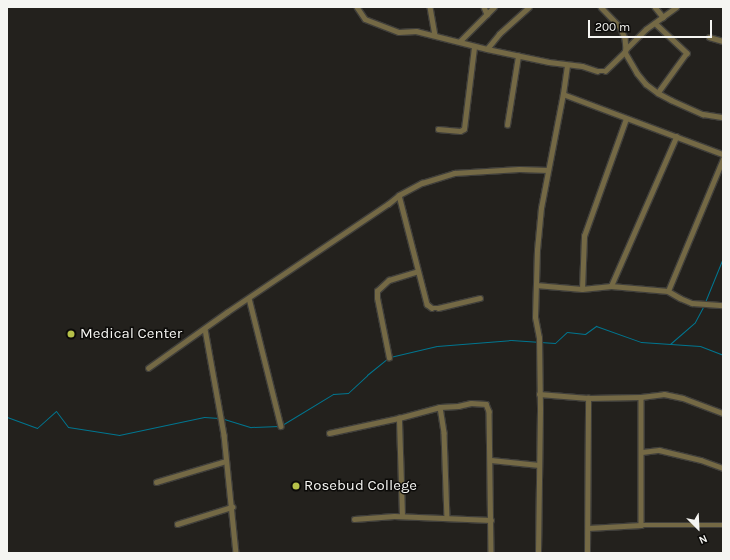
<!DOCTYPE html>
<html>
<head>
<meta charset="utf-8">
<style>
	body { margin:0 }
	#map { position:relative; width:730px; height:560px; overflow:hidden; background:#23211d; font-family:Karla,sans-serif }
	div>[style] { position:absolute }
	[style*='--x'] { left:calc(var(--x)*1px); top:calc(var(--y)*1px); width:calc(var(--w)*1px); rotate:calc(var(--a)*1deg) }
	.stream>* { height:1px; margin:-0.5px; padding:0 0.5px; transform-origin:0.5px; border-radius:0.5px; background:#007690 }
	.roads { filter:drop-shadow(1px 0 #403f3b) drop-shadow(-1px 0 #403f3b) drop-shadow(0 1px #403f3b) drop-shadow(0 -1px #403f3b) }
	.minor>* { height:4.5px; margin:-2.25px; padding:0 2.25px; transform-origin:2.25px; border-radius:2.25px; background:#746945 }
	.dots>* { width:11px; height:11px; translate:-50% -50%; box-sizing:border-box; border:2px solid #0c0b09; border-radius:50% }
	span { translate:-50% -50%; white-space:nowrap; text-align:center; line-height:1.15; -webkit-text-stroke:3px #0c0b09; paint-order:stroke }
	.poi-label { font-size:15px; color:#f5f5f2 }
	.left { translate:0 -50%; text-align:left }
	.frame { position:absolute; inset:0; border:8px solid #f5f5f2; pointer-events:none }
	.north { position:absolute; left:678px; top:508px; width:40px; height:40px; -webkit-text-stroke:3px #0c0b09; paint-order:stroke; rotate:156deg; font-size:11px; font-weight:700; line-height:16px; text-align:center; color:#f5f5f2 }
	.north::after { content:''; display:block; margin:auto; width:14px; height:18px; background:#f5f5f2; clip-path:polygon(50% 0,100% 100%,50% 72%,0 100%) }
	.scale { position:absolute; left:588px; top:20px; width:124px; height:18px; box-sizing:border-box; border:2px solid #f5f5f2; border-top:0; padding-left:5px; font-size:12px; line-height:14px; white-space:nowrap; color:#f5f5f2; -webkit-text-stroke:3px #0c0b09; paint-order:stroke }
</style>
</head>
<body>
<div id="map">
	<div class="stream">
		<div style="--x:705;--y:302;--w:48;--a:-67.8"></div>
		<div style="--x:540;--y:342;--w:15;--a:4"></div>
		<div style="--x:555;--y:343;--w:16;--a:-43"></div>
		<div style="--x:567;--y:332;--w:18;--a:6"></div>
		<div style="--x:585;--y:334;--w:14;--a:-36"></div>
		<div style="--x:596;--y:326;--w:48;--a:19.6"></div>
		<div style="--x:641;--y:342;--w:59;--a:3.9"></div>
		<div style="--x:700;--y:346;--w:25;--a:21"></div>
		<div style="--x:670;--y:344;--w:33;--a:-41"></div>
		<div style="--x:695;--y:322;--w:19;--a:-62"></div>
		<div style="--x:390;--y:357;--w:48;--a:-13.2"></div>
		<div style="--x:437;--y:346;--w:74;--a:-4.6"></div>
		<div style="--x:511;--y:340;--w:26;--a:4"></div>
		<div style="--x:7;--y:417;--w:32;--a:20"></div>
		<div style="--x:37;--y:428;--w:25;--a:-42"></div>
		<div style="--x:56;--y:411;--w:20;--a:53"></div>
		<div style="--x:68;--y:427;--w:52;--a:8.9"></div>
		<div style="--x:119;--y:435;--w:87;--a:-12"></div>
		<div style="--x:204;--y:417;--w:15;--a:4"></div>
		<div style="--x:224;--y:419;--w:28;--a:17"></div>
		<div style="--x:251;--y:427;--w:28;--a:-2"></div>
		<div style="--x:282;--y:425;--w:60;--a:-31.3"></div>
		<div style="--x:333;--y:394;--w:15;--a:-4"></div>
		<div style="--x:348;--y:393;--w:26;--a:-43"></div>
		<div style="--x:367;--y:375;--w:26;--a:-39"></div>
	</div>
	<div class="roads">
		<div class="minor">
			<div style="--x:357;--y:7;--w:14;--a:56"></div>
			<div style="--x:365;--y:19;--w:36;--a:21"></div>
			<div style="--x:399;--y:32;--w:17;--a:-3"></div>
			<div style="--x:416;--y:31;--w:73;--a:14.2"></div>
			<div style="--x:487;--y:49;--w:63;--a:11.8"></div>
			<div style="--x:549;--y:62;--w:33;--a:7"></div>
			<div style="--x:582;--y:66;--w:16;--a:18"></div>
			<div style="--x:597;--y:71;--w:8;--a:0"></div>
			<div style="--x:605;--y:71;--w:28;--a:-44"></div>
			<div style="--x:430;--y:7;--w:28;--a:80"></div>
			<div style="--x:484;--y:7;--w:8;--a:67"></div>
			<div style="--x:601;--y:7;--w:28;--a:46"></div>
			<div style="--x:620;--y:27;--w:12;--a:66"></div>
			<div style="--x:625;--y:38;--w:11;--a:85"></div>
			<div style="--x:626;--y:49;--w:3;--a:108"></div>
			<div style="--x:625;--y:52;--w:24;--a:60"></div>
			<div style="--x:637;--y:73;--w:14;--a:51"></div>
			<div style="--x:646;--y:84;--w:15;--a:37"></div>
			<div style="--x:658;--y:93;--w:15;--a:28"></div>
			<div style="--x:671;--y:100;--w:35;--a:24"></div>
			<div style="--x:703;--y:114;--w:20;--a:9"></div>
			<div style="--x:655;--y:7;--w:13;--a:51"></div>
			<div style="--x:655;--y:23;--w:44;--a:43.2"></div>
			<div style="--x:687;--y:53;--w:49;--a:125.9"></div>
			<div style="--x:709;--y:37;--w:15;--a:16"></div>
			<div style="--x:460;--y:41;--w:48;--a:-45"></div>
			<div style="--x:487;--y:49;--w:19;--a:-51"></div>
			<div style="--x:499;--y:34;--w:40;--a:-42"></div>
			<div style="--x:626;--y:49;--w:28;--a:-45"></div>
			<div style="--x:646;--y:29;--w:37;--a:-36"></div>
			<div style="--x:563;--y:94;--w:171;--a:20.6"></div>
			<div style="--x:507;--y:125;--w:70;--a:-80.9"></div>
			<div style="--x:438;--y:129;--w:22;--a:5"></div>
			<div style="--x:460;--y:131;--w:4;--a:-27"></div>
			<div style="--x:464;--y:129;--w:83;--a:-83"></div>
			<div style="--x:399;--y:195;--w:113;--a:75.6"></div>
			<div style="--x:427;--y:304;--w:6;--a:39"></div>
			<div style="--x:432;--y:308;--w:6;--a:0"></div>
			<div style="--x:438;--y:308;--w:43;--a:-13.4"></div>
			<div style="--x:536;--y:285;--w:46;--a:5"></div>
			<div style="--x:582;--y:289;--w:29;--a:-6"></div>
			<div style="--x:611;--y:286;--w:57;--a:5"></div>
			<div style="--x:668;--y:291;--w:14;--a:30"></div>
			<div style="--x:680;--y:298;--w:13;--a:23"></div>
			<div style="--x:692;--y:303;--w:31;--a:4"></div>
			<div style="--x:611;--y:286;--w:163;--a:-66.4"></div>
			<div style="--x:582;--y:289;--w:53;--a:-87.8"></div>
			<div style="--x:584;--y:236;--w:124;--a:-70.3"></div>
			<div style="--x:668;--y:291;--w:143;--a:-67.4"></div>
			<div style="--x:249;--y:298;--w:132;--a:76"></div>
			<div style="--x:205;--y:329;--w:108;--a:79.8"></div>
			<div style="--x:224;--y:435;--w:119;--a:84.2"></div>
			<div style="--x:389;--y:358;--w:61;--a:-101.3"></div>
			<div style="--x:377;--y:298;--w:7;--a:-90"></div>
			<div style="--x:377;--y:291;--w:16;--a:-43"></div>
			<div style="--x:389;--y:280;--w:30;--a:-17"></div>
			<div style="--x:148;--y:368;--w:97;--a:-35.3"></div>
			<div style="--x:227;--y:312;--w:194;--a:-33.9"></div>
			<div style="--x:388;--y:204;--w:14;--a:-39"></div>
			<div style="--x:399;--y:195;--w:26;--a:-28"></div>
			<div style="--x:422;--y:183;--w:34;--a:-17"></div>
			<div style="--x:454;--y:173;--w:65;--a:-3.5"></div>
			<div style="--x:519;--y:169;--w:29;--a:2"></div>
			<div style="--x:539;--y:394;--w:49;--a:4.7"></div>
			<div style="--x:588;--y:398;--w:53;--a:-1.1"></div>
			<div style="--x:641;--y:397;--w:23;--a:-7"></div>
			<div style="--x:664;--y:394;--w:19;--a:12"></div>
			<div style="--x:683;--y:398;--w:43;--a:20.6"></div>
			<div style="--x:641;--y:397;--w:128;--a:90"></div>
			<div style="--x:440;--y:407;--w:26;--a:81"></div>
			<div style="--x:444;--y:433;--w:85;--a:88"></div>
			<div style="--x:329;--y:433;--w:72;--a:-12.1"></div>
			<div style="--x:642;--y:452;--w:17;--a:-7"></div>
			<div style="--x:659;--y:450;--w:43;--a:13.4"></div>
			<div style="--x:701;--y:460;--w:23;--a:20"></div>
			<div style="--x:491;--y:460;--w:48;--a:5.9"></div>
			<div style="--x:156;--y:482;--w:73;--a:-16.7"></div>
			<div style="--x:402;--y:516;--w:98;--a:-91.8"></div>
			<div style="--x:399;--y:418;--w:42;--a:-15"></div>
			<div style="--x:440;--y:407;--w:18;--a:-3"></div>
			<div style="--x:458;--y:406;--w:13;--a:-13"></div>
			<div style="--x:471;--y:403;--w:15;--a:4"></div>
			<div style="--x:486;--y:404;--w:8;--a:67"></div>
			<div style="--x:489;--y:411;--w:142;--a:89.2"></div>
			<div style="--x:354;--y:519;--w:40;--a:-4.3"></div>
			<div style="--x:394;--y:516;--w:97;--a:2.4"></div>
			<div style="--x:177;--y:524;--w:58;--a:-17.2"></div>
			<div style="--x:588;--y:528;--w:53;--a:-3.2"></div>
			<div style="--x:641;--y:525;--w:82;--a:0"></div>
			<div style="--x:538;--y:553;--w:144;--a:-89.2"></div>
			<div style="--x:540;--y:409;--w:71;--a:-90.8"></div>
			<div style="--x:539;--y:338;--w:21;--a:-101"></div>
			<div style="--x:535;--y:317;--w:67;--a:-88.3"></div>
			<div style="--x:537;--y:250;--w:42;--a:-84.6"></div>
			<div style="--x:541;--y:208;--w:116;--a:-79.1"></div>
			<div style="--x:563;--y:94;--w:29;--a:-82"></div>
			<div style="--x:587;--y:553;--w:155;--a:-89.6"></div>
		</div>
	</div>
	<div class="dots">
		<div style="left:71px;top:334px;background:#b6c149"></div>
		<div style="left:296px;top:486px;background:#b6c149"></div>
	</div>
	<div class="poi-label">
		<span class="left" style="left:80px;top:334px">Medical Center</span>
		<span class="left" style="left:304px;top:486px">Rosebud College</span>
	</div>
	<div class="frame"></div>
	<div class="north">N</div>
	<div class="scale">200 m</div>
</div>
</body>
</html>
